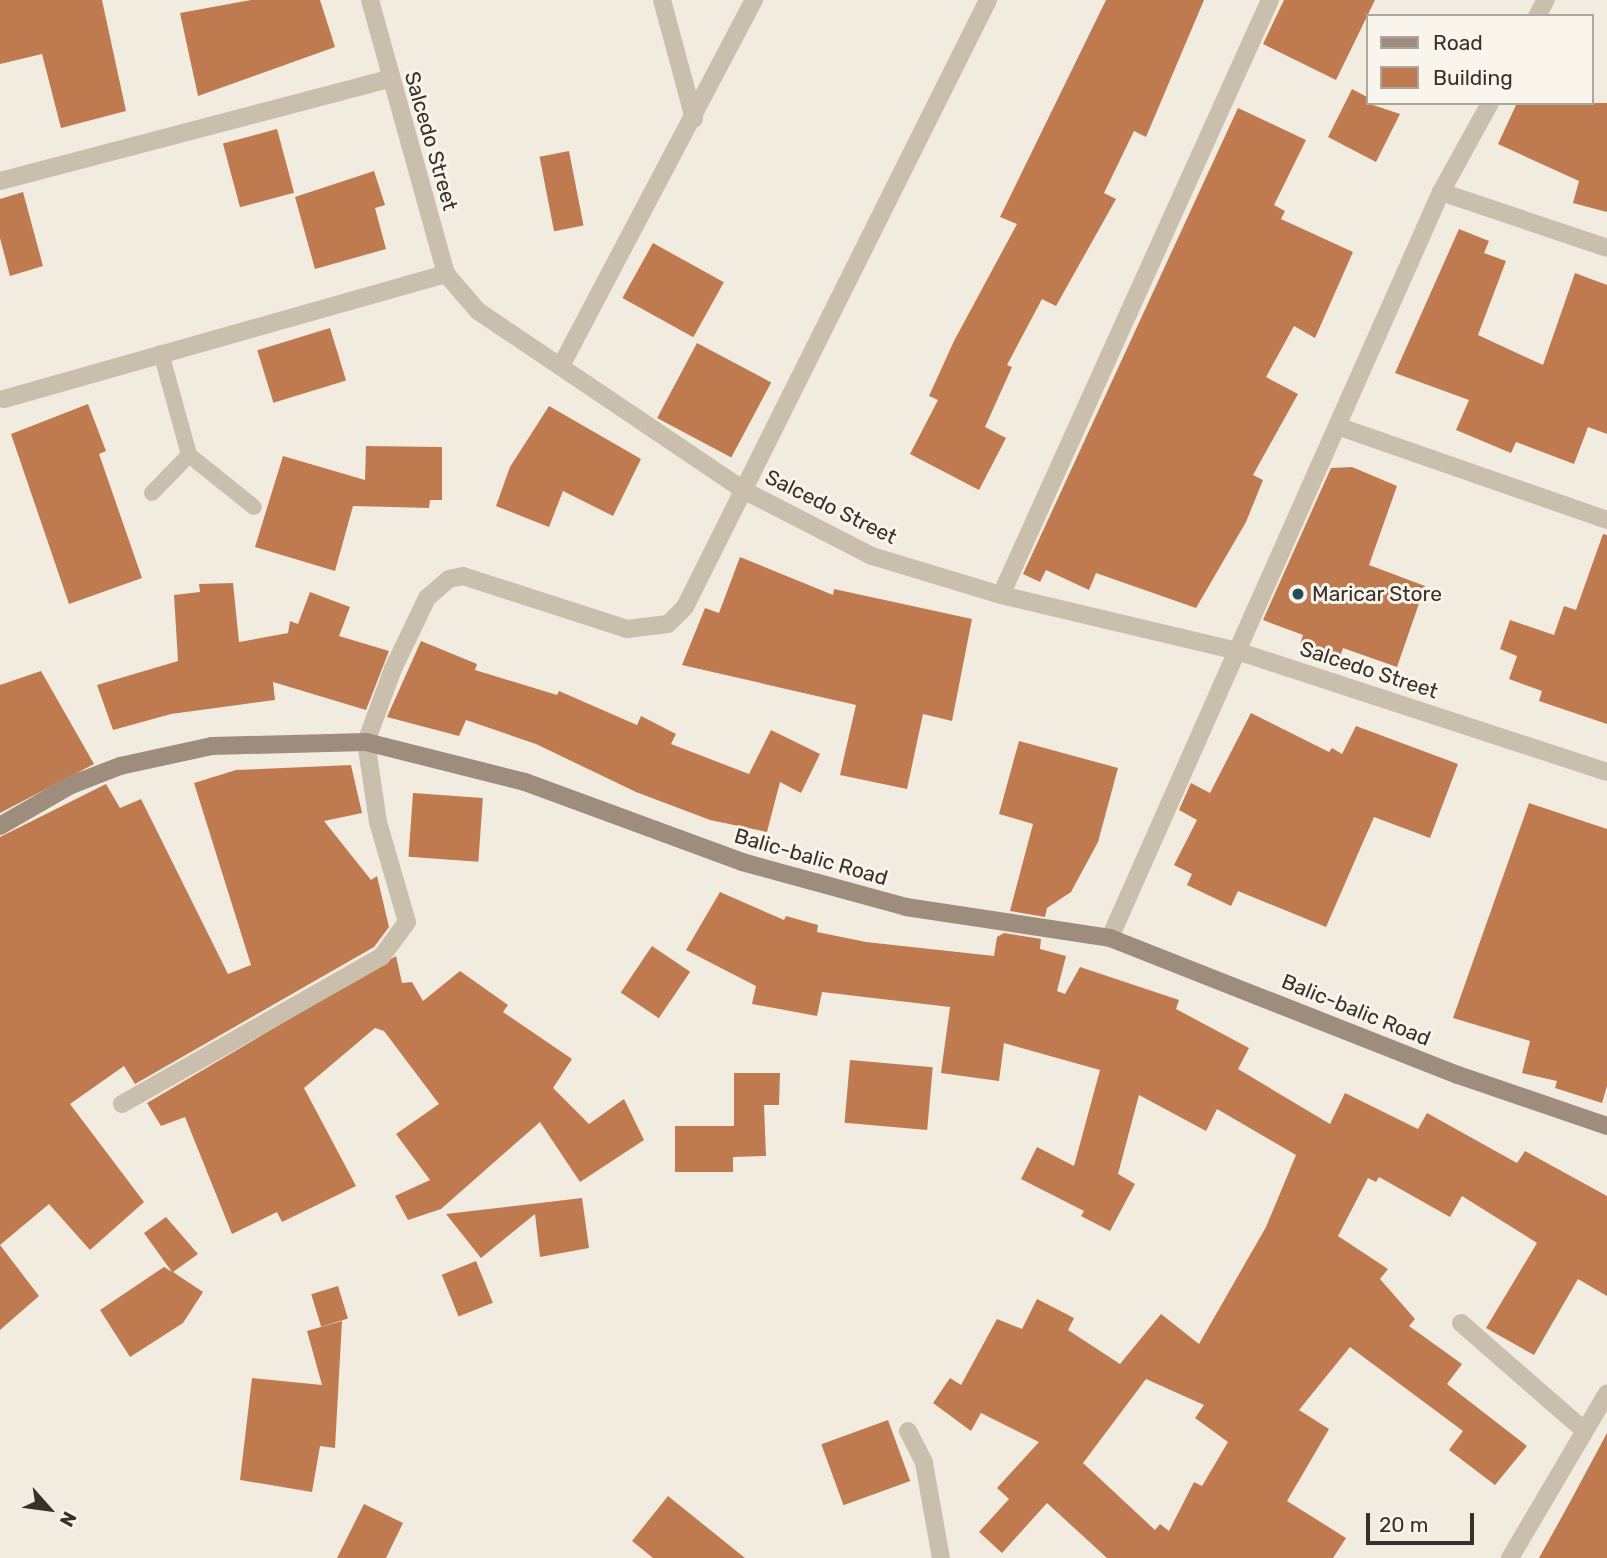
<!DOCTYPE html>
<html>
<head>
<meta charset="utf-8">
<style>
	body { margin:0 }
	#map { position:relative; width:1607px; height:1558px; overflow:hidden; background:#f2ece0; font-family:Rubik,sans-serif }
	div>[style] { position:absolute }
	[style*='--x'] { left:calc(var(--x)*1px); top:calc(var(--y)*1px); width:calc(var(--w)*1px); rotate:calc(var(--a)*1deg) }
	.building>* { inset:0; background:#c07a50; transform-origin:0 0 }
	.service>* { height:16px; margin:-8px; padding:0 8px; transform-origin:8px; border-radius:8px; background:#cabeac }
	.minor>* { height:18px; margin:-9px; padding:0 9px; transform-origin:9px; border-radius:9px; background:#cabeac }
	.tertiary>* { height:18px; margin:-9px; padding:0 9px; transform-origin:9px; border-radius:9px; background:#cabeac }
	.secondary>* { height:18px; margin:-9px; padding:0 9px; transform-origin:9px; border-radius:9px; background:#9e8d7d }
	.dots>* { width:19px; height:19px; translate:-50% -50%; box-sizing:border-box; border:4px solid #faf5ec; border-radius:50% }
	span { translate:-50% -50%; white-space:nowrap; text-align:center; line-height:1.15; -webkit-text-stroke:6px #faf5ec; paint-order:stroke }
	.street-label { font-size:21px; color:#38312b }
	.poi-label { font-size:21px; color:#38312b }
	.left { translate:0 -50%; text-align:left }
	.legend { position:absolute; left:1366px; top:14px; width:228px; height:91px; box-sizing:border-box; background:#faf5ec; border:2px solid #aca79f; margin:0; padding:9px 12px; list-style:none; font-size:21px; color:#38312b }
	.legend li { display:flex; align-items:center; gap:14px; height:35px }
	.legend b { width:35px; border:2px solid #aca79f }
	.north { position:absolute; left:14px; top:1474px; width:70px; height:70px; -webkit-text-stroke:5px #faf5ec; paint-order:stroke; rotate:118deg; font-size:19px; font-weight:700; line-height:28px; text-align:center; color:#38312b }
	.north::after { content:''; display:block; margin:auto; width:24px; height:32px; background:#38312b; clip-path:polygon(50% 0,100% 100%,50% 72%,0 100%) }
	.scale { position:absolute; left:1366px; top:1513px; width:108px; height:32px; box-sizing:border-box; border:4px solid #38312b; border-top:0; padding-left:9px; font-size:21px; line-height:24px; white-space:nowrap; color:#38312b; -webkit-text-stroke:5px #faf5ec; paint-order:stroke }
</style>
</head>
<body>
<div id="map">
	<div class="building">
		<div style="clip-path:polygon(0 0,102px 0,126px 111px,61px 128px,42px 54px,0 64px)"></div>
		<div style="clip-path:polygon(251px 0,320px 0,335px 47px,198px 96px,180px 13px)"></div>
		<div style="clip-path:polygon(1106px 0,1204px 0,1146px 137px,1134px 131px,1104px 193px,1116px 199px,1056px 306px,1042px 299px,1007px 365px,1012px 367px,985px 427px,1006px 438px,979px 490px,910px 454px,938px 400px,929px 396px,954px 341px,1017px 224px,1000px 217px)"></div>
		<div style="clip-path:polygon(1284px 0,1375px 0,1336px 80px,1263px 44px)"></div>
		<div style="clip-path:polygon(1352px 89px,1367px 97px,1367px 103px,1400px 114px,1376px 162px,1328px 137px)"></div>
		<div style="clip-path:polygon(1517px 103px,1607px 103px,1607px 212px,1573px 203px,1579px 181px,1498px 144px)"></div>
		<div style="clip-path:polygon(1238px 108px,1306px 140px,1274px 205px,1285px 211px,1281px 219px,1353px 252px,1315px 338px,1294px 326px,1266px 377px,1298px 394px,1253px 475px,1263px 480px,1246px 522px,1196px 608px,1096px 573px,1089px 590px,1046px 570px,1040px 582px,1023px 574px)"></div>
		<div style="left:277px;top:129px;width:66px;height:56px;rotate:75deg"></div>
		<div style="left:569px;top:151px;width:76px;height:30px;rotate:79deg"></div>
		<div style="clip-path:polygon(374px 171px,385px 205px,375px 208px,386px 249px,315px 269px,295px 197px)"></div>
		<div style="clip-path:polygon(23px 192px,43px 266px,10px 276px,0 238px,0 199px)"></div>
		<div style="clip-path:polygon(1459px 229px,1489px 241px,1484px 253px,1506px 261px,1478px 335px,1543px 365px,1575px 273px,1607px 285px,1607px 434px,1588px 427px,1574px 464px,1516px 442px,1511px 453px,1456px 430px,1469px 400px,1395px 373px)"></div>
		<div style="left:653px;top:243px;width:81px;height:63px;rotate:29deg"></div>
		<div style="left:330px;top:328px;width:55px;height:76px;rotate:73deg"></div>
		<div style="left:697px;top:343px;width:84px;height:85px;rotate:28deg"></div>
		<div style="clip-path:polygon(88px 404px,106px 451px,99px 454px,142px 578px,69px 604px,11px 434px)"></div>
		<div style="clip-path:polygon(549px 406px,641px 459px,613px 516px,563px 491px,549px 527px,496px 506px,510px 467px)"></div>
		<div style="clip-path:polygon(366px 446px,442px 447px,442px 500px,430px 500px,429px 508px,353px 506px,335px 571px,255px 547px,283px 456px,365px 480px)"></div>
		<div style="clip-path:polygon(1352px 467px,1397px 486px,1369px 565px,1425px 586px,1397px 667px,1343px 648px,1340px 657px,1300px 644px,1303px 635px,1263px 620px,1331px 468px)"></div>
		<div style="clip-path:polygon(1603px 534px,1607px 535px,1607px 724px,1539px 701px,1542px 691px,1509px 679px,1517px 656px,1500px 649px,1510px 620px,1554px 635px,1564px 606px,1576px 610px)"></div>
		<div style="clip-path:polygon(740px 557px,833px 595px,834px 589px,972px 619px,952px 721px,923px 714px,907px 789px,840px 775px,856px 705px,682px 665px,705px 608px,719px 613px)"></div>
		<div style="clip-path:polygon(233px 583px,239px 642px,288px 633px,290px 621px,298px 624px,310px 592px,350px 607px,339px 636px,389px 651px,366px 710px,273px 682px,275px 700px,171px 714px,113px 730px,97px 685px,178px 661px,174px 595px,200px 592px,199px 584px)"></div>
		<div style="clip-path:polygon(421px 641px,477px 664px,475px 670px,557px 695px,559px 691px,637px 725px,641px 716px,676px 734px,671px 744px,749px 774px,771px 730px,820px 754px,801px 793px,780px 782px,767px 832px,710px 820px,636px 792px,536px 744px,466px 720px,459px 736px,387px 717px)"></div>
		<div style="clip-path:polygon(41px 671px,94px 764px,0 813px,0 685px)"></div>
		<div style="clip-path:polygon(1251px 713px,1329px 752px,1332px 748px,1342px 754px,1356px 726px,1458px 764px,1430px 838px,1374px 817px,1326px 927px,1238px 891px,1231px 906px,1187px 885px,1192px 874px,1174px 865px,1197px 820px,1179px 810px,1191px 783px,1210px 793px)"></div>
		<div style="clip-path:polygon(1019px 741px,1118px 768px,1098px 842px,1071px 892px,1047px 908px,1045px 917px,1010px 911px,1033px 824px,999px 814px)"></div>
		<div style="clip-path:polygon(351px 765px,362px 813px,324px 821px,371px 880px,377px 876px,389px 927px,374px 947px,135px 1084px,124px 1066px,70px 1104px,144px 1202px,90px 1250px,49px 1204px,0 1245px,39px 1296px,0 1330px,0 837px,106px 784px,120px 808px,141px 799px,228px 974px,251px 965px,194px 783px,236px 770px)"></div>
		<div style="left:413px;top:793px;width:70px;height:64px;rotate:4deg"></div>
		<div style="clip-path:polygon(1529px 803px,1607px 829px,1607px 1086px,1602px 1103px,1555px 1088px,1557px 1081px,1522px 1073px,1530px 1041px,1453px 1018px)"></div>
		<div style="clip-path:polygon(evenodd,720px 892px,784px 920px,786px 916px,818px 925px,817px 932px,866px 942px,994px 956px,997px 937px,1004px 933px,1041px 939px,1040px 949px,1066px 956px,1057px 991px,1065px 994px,1080px 967px,1179px 1000px,1176px 1009px,1249px 1048px,1238px 1069px,1330px 1124px,1345px 1093px,1418px 1129px,1427px 1113px,1517px 1163px,1525px 1151px,1607px 1196px,1607px 1296px,1578px 1279px,1534px 1355px,1486px 1328px,1537px 1243px,1462px 1196px,1450px 1217px,1379px 1177px,1376px 1182px,1368px 1178px,1338px 1236px,1388px 1269px,1380px 1279px,1415px 1319px,1409px 1326px,1462px 1364px,1447px 1384px,1527px 1446px,1495px 1485px,1449px 1450px,1463px 1431px,1350px 1347px,1299px 1410px,1329px 1429px,1287px 1501px,1346px 1538px,1333px 1558px,1107px 1558px,1047px 1503px,1002px 1553px,979px 1532px,1009px 1499px,997px 1488px,1039px 1442px,981px 1413px,971px 1431px,933px 1403px,950px 1378px,961px 1385px,997px 1319px,1022px 1329px,1037px 1299px,1074px 1318px,1068px 1330px,1120px 1364px,1161px 1314px,1199px 1344px,1266px 1227px,1296px 1155px,1217px 1109px,1206px 1131px,1139px 1095px,1118px 1174px,1135px 1184px,1110px 1231px,1081px 1216px,1084px 1211px,1021px 1179px,1037px 1147px,1074px 1166px,1100px 1070px,1004px 1043px,999px 1081px,941px 1073px,950px 1007px,822px 992px,817px 1016px,752px 1004px,756px 986px,686px 950px,720px 892px,1146px 1379px,1204px 1405px,1195px 1418px,1228px 1442px,1202px 1486px,1194px 1482px,1169px 1531px,1160px 1524px,1155px 1530px,1083px 1463px,1146px 1379px)"></div>
		<div style="left:652px;top:946px;width:46px;height:56px;rotate:34deg"></div>
		<div style="clip-path:polygon(396px 956px,402px 983px,412px 982px,423px 1001px,460px 971px,508px 1005px,503px 1012px,572px 1059px,553px 1088px,589px 1124px,624px 1099px,644px 1140px,580px 1182px,540px 1122px,441px 1209px,408px 1220px,395px 1196px,430px 1180px,396px 1134px,439px 1104px,384px 1031px,375px 1028px,304px 1088px,356px 1186px,282px 1222px,277px 1212px,232px 1234px,185px 1117px,161px 1126px,147px 1103px)"></div>
		<div style="left:850px;top:1060px;width:83px;height:63px;rotate:5deg"></div>
		<div style="clip-path:polygon(734px 1073px,780px 1073px,779px 1105px,764px 1105px,766px 1156px,733px 1157px,733px 1172px,675px 1172px,675px 1126px,734px 1126px)"></div>
		<div style="clip-path:polygon(582px 1198px,589px 1248px,540px 1257px,535px 1214px,481px 1258px,446px 1214px)"></div>
		<div style="clip-path:polygon(166px 1217px,198px 1254px,173px 1272px,203px 1292px,183px 1323px,130px 1357px,100px 1310px,164px 1267px,172px 1272px,144px 1233px)"></div>
		<div style="left:476px;top:1261px;width:45px;height:37px;rotate:68deg"></div>
		<div style="left:338px;top:1286px;width:34px;height:28px;rotate:73deg"></div>
		<div style="clip-path:polygon(342px 1321px,335px 1448px,320px 1446px,312px 1492px,240px 1480px,252px 1378px,322px 1385px,307px 1331px)"></div>
		<div style="left:888px;top:1420px;width:65px;height:71px;rotate:70deg"></div>
		<div style="clip-path:polygon(1607px 1433px,1607px 1558px,1539px 1558px,1570px 1502px)"></div>
		<div style="clip-path:polygon(668px 1496px,745px 1558px,653px 1558px,632px 1541px)"></div>
		<div style="clip-path:polygon(364px 1504px,403px 1523px,386px 1558px,337px 1558px)"></div>
	</div>
	<div class="service">
		<div style="--x:161;--y:353;--w:106;--a:74.6"></div>
		<div style="--x:189;--y:455;--w:83;--a:38.7"></div>
		<div style="--x:152;--y:493;--w:53;--a:-45.8"></div>
	</div>
	<div class="minor">
		<div style="--x:662;--y:0;--w:123;--a:74.9"></div>
		<div style="--x:1537;--y:16;--w:18;--a:-61"></div>
		<div style="--x:1490;--y:103;--w:102;--a:118.8"></div>
		<div style="--x:1441;--y:192;--w:502;--a:113.96"></div>
		<div style="--x:1237;--y:651;--w:389;--a:18.1"></div>
		<div style="--x:0;--y:181;--w:402;--a:-14.7"></div>
		<div style="--x:1441;--y:192;--w:175;--a:18.6"></div>
		<div style="--x:562;--y:364;--w:412;--a:-62.2"></div>
		<div style="--x:4;--y:399;--w:459;--a:-15.8"></div>
		<div style="--x:1340;--y:427;--w:283;--a:19.2"></div>
		<div style="--x:1001;--y:595;--w:653;--a:-65.67"></div>
		<div style="--x:122;--y:1104;--w:299;--a:-29.6"></div>
		<div style="--x:382;--y:956;--w:42;--a:-53.7"></div>
		<div style="--x:407;--y:922;--w:104;--a:-106.2"></div>
		<div style="--x:378;--y:822;--w:81;--a:-98.5"></div>
		<div style="--x:366;--y:742;--w:78;--a:-69.7"></div>
		<div style="--x:393;--y:669;--w:79;--a:-64.4"></div>
		<div style="--x:427;--y:598;--w:29;--a:-41"></div>
		<div style="--x:449;--y:579;--w:14;--a:-12"></div>
		<div style="--x:463;--y:576;--w:172;--a:17.9"></div>
		<div style="--x:627;--y:629;--w:41;--a:-7"></div>
		<div style="--x:668;--y:624;--w:24;--a:-45"></div>
		<div style="--x:685;--y:607;--w:678;--a:-63.47"></div>
		<div style="--x:1461;--y:1323;--w:164;--a:41.1"></div>
		<div style="--x:908;--y:1431;--w:36;--a:63"></div>
		<div style="--x:924;--y:1463;--w:97;--a:79.9"></div>
		<div style="--x:1510;--y:1558;--w:191;--a:-59.5"></div>
	</div>
	<div class="tertiary">
		<div style="--x:370;--y:0;--w:284;--a:74.5"></div>
		<div style="--x:446;--y:274;--w:49;--a:49.1"></div>
		<div style="--x:478;--y:311;--w:322;--a:34"></div>
		<div style="--x:745;--y:491;--w:143;--a:27.1"></div>
		<div style="--x:872;--y:556;--w:135;--a:16.8"></div>
		<div style="--x:1001;--y:595;--w:243;--a:13.3"></div>
		<div style="--x:1237;--y:651;--w:314;--a:113.9"></div>
	</div>
	<div class="secondary">
		<div style="--x:0;--y:826;--w:82;--a:-30"></div>
		<div style="--x:71;--y:785;--w:53;--a:-21.2"></div>
		<div style="--x:120;--y:766;--w:94;--a:-12.3"></div>
		<div style="--x:212;--y:746;--w:154;--a:-1.5"></div>
		<div style="--x:366;--y:742;--w:164;--a:14.1"></div>
		<div style="--x:525;--y:782;--w:231;--a:20.2"></div>
		<div style="--x:742;--y:862;--w:170;--a:15.3"></div>
		<div style="--x:906;--y:907;--w:206;--a:8.6"></div>
		<div style="--x:1110;--y:938;--w:374;--a:21.5"></div>
		<div style="--x:1458;--y:1075;--w:157;--a:18.9"></div>
	</div>
	<div class="dots">
		<div style="left:1298px;top:594px;background:#224d58"></div>
	</div>
	<div class="street-label">
		<span style="left:431px;top:141px;rotate:74deg">Salcedo Street</span>
		<span style="left:831px;top:507px;rotate:26deg">Salcedo Street</span>
		<span style="left:1369px;top:670px;rotate:18deg">Salcedo Street</span>
		<span style="left:811px;top:857px;rotate:16deg">Balic-balic Road</span>
		<span style="left:1356px;top:1010px;rotate:22deg">Balic-balic Road</span>
	</div>
	<div class="poi-label">
		<span class="left" style="left:1312px;top:594px">Maricar Store</span>
	</div>
	<ul class="legend">
	<li><b style="height:9px;background:#9e8d7d"></b>Road</li>
	<li><b style="height:19px;background:#c07a50"></b>Building</li>
	</ul>
	<div class="north">N</div>
	<div class="scale">20 m</div>
</div>
</body>
</html>
